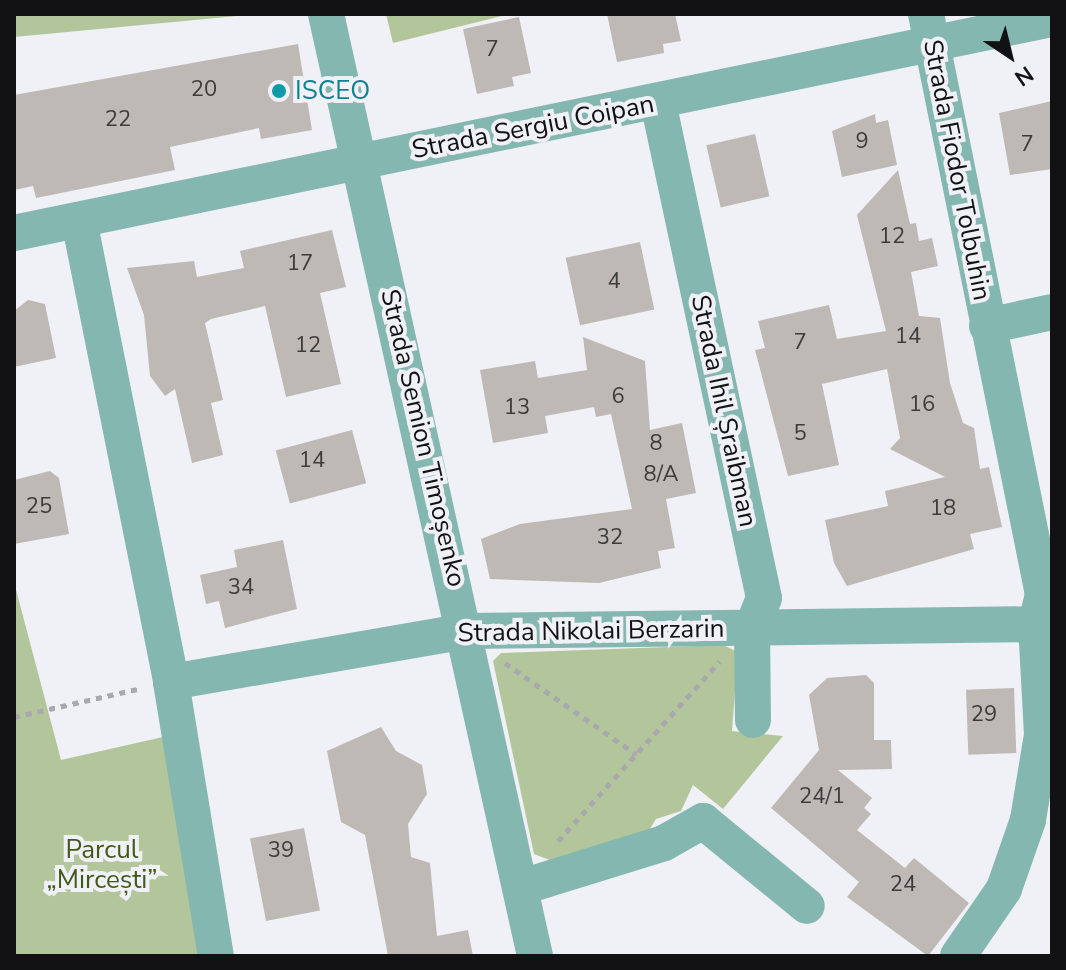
<!DOCTYPE html>
<html>
<head>
<meta charset="utf-8">
<style>
	body { margin:0 }
	#map { position:relative; width:1066px; height:970px; overflow:hidden; background:#f0f0f7; font-family:"Nunito Sans",sans-serif }
	div>[style] { position:absolute }
	[style*='--x'] { left:calc(var(--x)*1px); top:calc(var(--y)*1px); width:calc(var(--w)*1px); rotate:calc(var(--a)*1deg) }
	.green>* { inset:0; background:#b3c69b }
	.building>* { inset:0; background:#beb9b4; transform-origin:0 0 }
	.path>* { height:5px; margin-top:-2.5px; transform-origin:0; background:repeating-linear-gradient(90deg,#a8a8ae 0 6px,transparent 0 12px) }
	.minor>* { height:36px; margin:-18px; padding:0 18px; transform-origin:18px; border-radius:18px; background:#84b7b0 }
	.dots>* { width:22px; height:22px; translate:-50% -50%; box-sizing:border-box; border:4px solid #f0f0f7; border-radius:50% }
	span { translate:-50% -50%; white-space:nowrap; text-align:center; line-height:1.15; -webkit-text-stroke:8px #f0f0f7; paint-order:stroke }
	.number-label { font-size:22px; color:#3d3c3d }
	.number-label span { -webkit-text-stroke-width:0 }
	.culture-label { font-size:26px; color:#0d838f }
	.left { translate:0 -50%; text-align:left }
	.street-label { font-size:26px; color:#121215 }
	.park-label { font-size:26px; color:#42591a }
	.frame { position:absolute; inset:0; border:16px solid #121215; pointer-events:none }
	.north { position:absolute; left:970px; top:16px; width:80px; height:80px; -webkit-text-stroke:6px #f0f0f7; paint-order:stroke; rotate:145deg; font-size:22px; font-weight:700; line-height:32px; text-align:center; color:#121215 }
	.north::after { content:''; display:block; margin:auto; width:28px; height:36px; background:#121215; clip-path:polygon(50% 0,100% 100%,50% 72%,0 100%) }
</style>
</head>
<body>
<div id="map">
	<div class="green">
		<div style="clip-path:polygon(14px 14px,260px 14px,14px 37px)"></div>
		<div style="clip-path:polygon(386px 14px,510px 14px,393px 43px)"></div>
		<div style="clip-path:polygon(14px 582px,61px 760px,163px 737px,216px 956px,14px 956px)"></div>
		<div style="clip-path:polygon(723px 645px,738px 652px,732px 731px,783px 736px,723px 809px,693px 785px,681px 811px,656px 819px,645px 837px,560px 864px,534px 854px,493px 661px,501px 653px)"></div>
	</div>
	<div class="building">
		<div style="clip-path:polygon(607px 14px,675px 14px,681px 41px,663px 44px,664px 53px,617px 62px)"></div>
		<div style="clip-path:polygon(519px 17px,531px 73px,512px 77px,514px 86px,477px 94px,463px 29px)"></div>
		<div style="clip-path:polygon(298px 44px,312px 130px,261px 139px,259px 128px,170px 147px,175px 170px,36px 198px,33px 186px,14px 190px,14px 95px)"></div>
		<div style="clip-path:polygon(1052px 101px,1052px 169px,1010px 175px,999px 113px)"></div>
		<div style="clip-path:polygon(875px 114px,876px 123px,888px 120px,897px 165px,842px 177px,832px 131px)"></div>
		<div style="left:755px;top:134px;width:64px;height:50px;rotate:77deg"></div>
		<div style="clip-path:polygon(898px 170px,910px 224px,916px 223px,919px 241px,932px 238px,938px 266px,911px 272px,919px 316px,940px 318px,950px 383px,963px 423px,974px 428px,980px 469px,989px 467px,1002px 527px,970px 534px,974px 549px,847px 586px,834px 563px,825px 520px,888px 506px,885px 491px,945px 477px,890px 449px,900px 438px,887px 369px,822px 384px,839px 465px,788px 476px,755px 350px,765px 348px,758px 321px,829px 305px,837px 339px,886px 331px,857px 215px)"></div>
		<div style="clip-path:polygon(332px 230px,346px 287px,320px 293px,341px 384px,286px 397px,265px 306px,211px 319px,205px 323px,223px 400px,211px 403px,223px 455px,192px 463px,175px 389px,165px 396px,150px 376px,144px 315px,127px 268px,194px 261px,197px 277px,244px 268px,240px 251px)"></div>
		<div style="left:640px;top:242px;width:69px;height:76px;rotate:78deg"></div>
		<div style="clip-path:polygon(28px 300px,45px 304px,56px 358px,14px 367px,14px 311px)"></div>
		<div style="clip-path:polygon(583px 337px,645px 361px,650px 430px,682px 423px,696px 493px,666px 499px,675px 548px,658px 551px,661px 568px,599px 583px,490px 579px,481px 539px,520px 524px,632px 509px,611px 414px,596px 417px,594px 407px,545px 416px,548px 433px,493px 443px,480px 370px,535px 361px,538px 378px,587px 370px)"></div>
		<div style="left:352px;top:430px;width:55px;height:79px;rotate:75deg"></div>
		<div style="clip-path:polygon(50px 471px,59px 478px,69px 534px,14px 544px,14px 480px)"></div>
		<div style="clip-path:polygon(283px 540px,297px 609px,225px 628px,219px 601px,206px 604px,200px 575px,237px 567px,234px 550px)"></div>
		<div style="clip-path:polygon(866px 675px,874px 683px,874px 740px,891px 740px,892px 769px,838px 770px,872px 798px,864px 808px,871px 814px,857px 830px,905px 868px,914px 858px,969px 903px,928px 956px,847px 897px,859px 882px,771px 808px,819px 750px,809px 695px,827px 678px)"></div>
		<div style="left:1014px;top:688px;width:65px;height:48px;rotate:88deg"></div>
		<div style="clip-path:polygon(381px 727px,396px 751px,422px 765px,427px 794px,408px 824px,411px 857px,430px 863px,437px 936px,468px 930px,473px 956px,388px 956px,365px 835px,341px 822px,327px 751px)"></div>
		<div style="left:304px;top:828px;width:84px;height:55px;rotate:79deg"></div>
	</div>
	<div class="path">
		<div style="--x:505;--y:663;--w:160;--a:34.8"></div>
		<div style="--x:14;--y:717;--w:131;--a:-12.8"></div>
		<div style="--x:558;--y:841;--w:242;--a:-48"></div>
	</div>
	<div class="minor">
		<div style="--x:326;--y:14;--w:965;--a:77.49"></div>
		<div style="--x:926;--y:14;--w:592;--a:78.6"></div>
		<div style="--x:1043;--y:594;--w:31;--a:103"></div>
		<div style="--x:1036;--y:624;--w:111;--a:86.9"></div>
		<div style="--x:1042;--y:735;--w:86;--a:99.4"></div>
		<div style="--x:1028;--y:820;--w:73;--a:109.2"></div>
		<div style="--x:1004;--y:889;--w:81;--a:124.5"></div>
		<div style="--x:658;--y:102;--w:507;--a:77.94"></div>
		<div style="--x:764;--y:598;--w:31;--a:112"></div>
		<div style="--x:752;--y:627;--w:93;--a:89.4"></div>
		<div style="--x:79;--y:220;--w:471;--a:78.7"></div>
		<div style="--x:171;--y:682;--w:278;--a:80.7"></div>
		<div style="--x:14;--y:233;--w:1060;--a:-11.65"></div>
		<div style="--x:987;--y:326;--w:66;--a:-12.2"></div>
		<div style="--x:171;--y:682;--w:300;--a:-9.8"></div>
		<div style="--x:467;--y:631;--w:585;--a:-0.69"></div>
		<div style="--x:522;--y:887;--w:149;--a:-17.2"></div>
		<div style="--x:664;--y:843;--w:45;--a:-29.4"></div>
		<div style="--x:703;--y:821;--w:134;--a:39.3"></div>
	</div>
	<div class="dots">
		<div style="left:279px;top:91px;background:#0f9aa8"></div>
	</div>
	<div class="number-label">
		<span style="left:492px;top:50px">7</span>
		<span style="left:204px;top:90px">20</span>
		<span style="left:118px;top:120px">22</span>
		<span style="left:862px;top:142px">9</span>
		<span style="left:1027px;top:145px">7</span>
		<span style="left:892px;top:237px">12</span>
		<span style="left:300px;top:264px">17</span>
		<span style="left:614px;top:282px">4</span>
		<span style="left:908px;top:337px">14</span>
		<span style="left:800px;top:343px">7</span>
		<span style="left:308px;top:346px">12</span>
		<span style="left:618px;top:397px">6</span>
		<span style="left:922px;top:405px">16</span>
		<span style="left:517px;top:408px">13</span>
		<span style="left:800px;top:434px">5</span>
		<span style="left:656px;top:444px">8</span>
		<span style="left:312px;top:461px">14</span>
		<span style="left:661px;top:475px">8/A</span>
		<span style="left:39px;top:507px">25</span>
		<span style="left:943px;top:509px">18</span>
		<span style="left:610px;top:538px">32</span>
		<span style="left:241px;top:588px">34</span>
		<span style="left:984px;top:715px">29</span>
		<span style="left:822px;top:797px">24/1</span>
		<span style="left:281px;top:851px">39</span>
		<span style="left:903px;top:885px">24</span>
	</div>
	<div class="culture-label">
		<span class="left" style="left:295px;top:91px">ISCEO</span>
	</div>
	<div class="street-label">
		<span style="left:533px;top:127px;rotate:-11deg">Strada Sergiu Coipan</span>
		<span style="left:957px;top:170px;rotate:79deg">Strada Fiodor Tolbuhin</span>
		<span style="left:724px;top:411px;rotate:78deg">Strada Ihil Șraibman</span>
		<span style="left:423px;top:438px;rotate:77deg">Strada Semion Timoșenko</span>
		<span style="left:591px;top:631px;rotate:-1deg">Strada Nikolai Berzarin</span>
	</div>
	<div class="park-label">
		<span style="left:102px;top:865px">Parcul<br>„Mircești”</span>
	</div>
	<div class="frame"></div>
	<div class="north">N</div>
</div>
</body>
</html>
